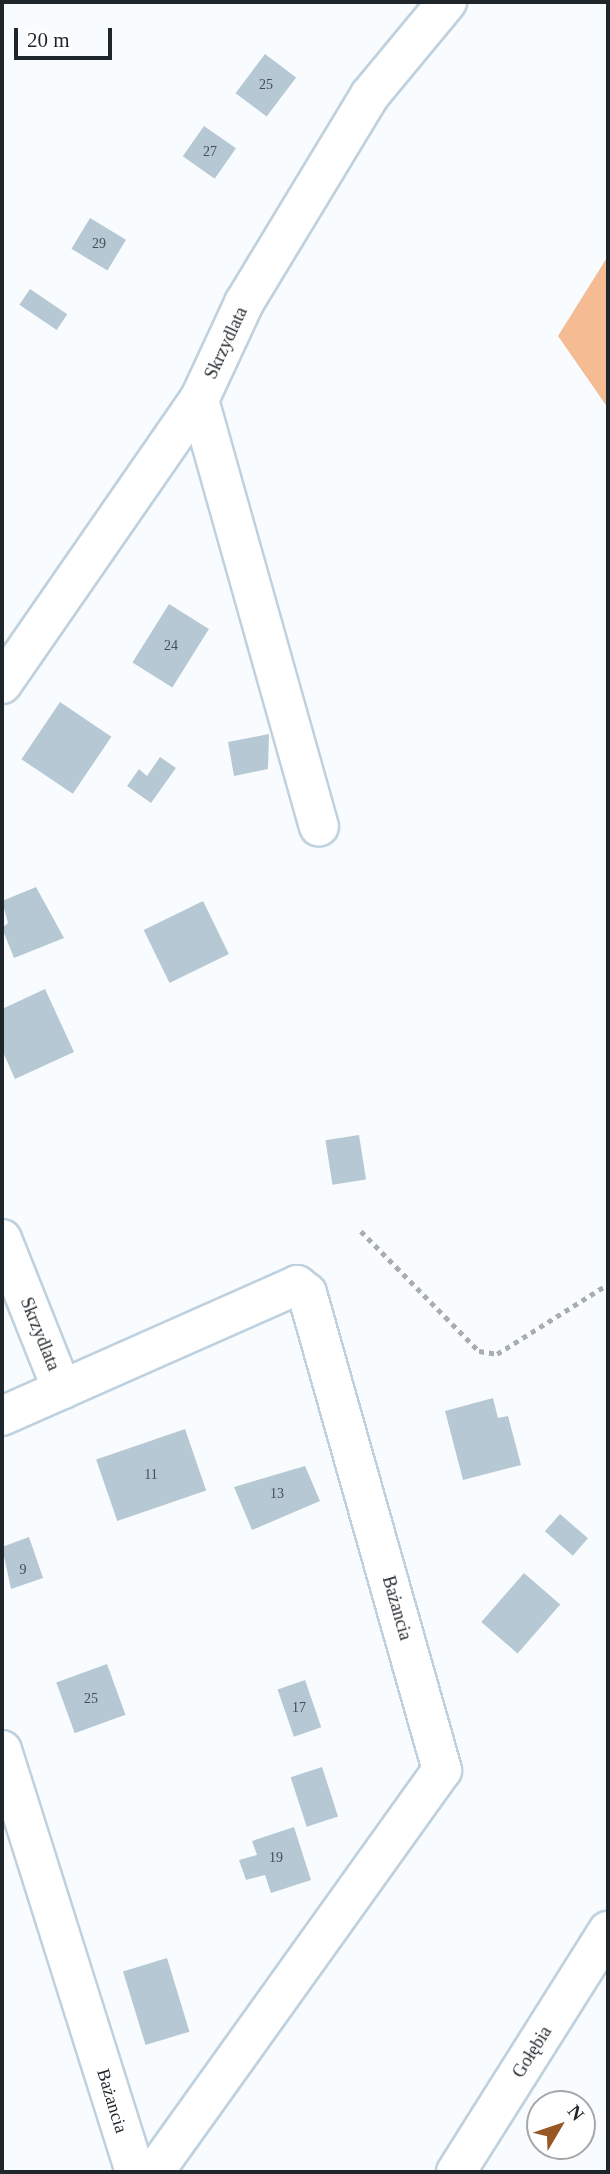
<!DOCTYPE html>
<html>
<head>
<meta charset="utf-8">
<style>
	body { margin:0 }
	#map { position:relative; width:610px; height:2174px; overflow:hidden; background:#f8fcff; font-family:Georgia,serif }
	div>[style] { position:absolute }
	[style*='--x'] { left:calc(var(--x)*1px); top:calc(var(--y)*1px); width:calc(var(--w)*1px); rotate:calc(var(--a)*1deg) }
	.green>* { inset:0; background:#f5bb93 }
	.building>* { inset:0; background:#b6c8d4; transform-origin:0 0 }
	.path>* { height:4.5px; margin-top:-2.25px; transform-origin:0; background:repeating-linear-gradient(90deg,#a7adb0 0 5px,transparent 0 10px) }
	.roads { filter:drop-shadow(2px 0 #bfd1de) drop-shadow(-2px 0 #bfd1de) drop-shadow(0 2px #bfd1de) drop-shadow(0 -2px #bfd1de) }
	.minor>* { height:38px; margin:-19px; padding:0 19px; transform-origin:19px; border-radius:19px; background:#fff }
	span { translate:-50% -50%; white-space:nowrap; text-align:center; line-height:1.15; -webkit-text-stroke:5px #fff; paint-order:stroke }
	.number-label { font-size:14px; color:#454e55 }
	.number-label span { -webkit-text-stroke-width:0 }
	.street-label { font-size:18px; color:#1f262b }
	.frame { position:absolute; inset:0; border:4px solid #1f262b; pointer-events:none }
	.north { position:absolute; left:526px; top:2090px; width:70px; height:70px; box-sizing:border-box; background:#fff; border:2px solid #a5a8aa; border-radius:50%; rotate:51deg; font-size:19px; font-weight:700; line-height:28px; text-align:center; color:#1f262b }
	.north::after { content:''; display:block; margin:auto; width:24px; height:32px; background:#995823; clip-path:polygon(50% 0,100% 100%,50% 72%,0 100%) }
	.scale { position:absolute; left:14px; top:28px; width:98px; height:32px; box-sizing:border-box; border:4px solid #1f262b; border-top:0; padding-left:9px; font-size:21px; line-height:24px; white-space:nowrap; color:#1f262b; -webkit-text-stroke:5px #fff; paint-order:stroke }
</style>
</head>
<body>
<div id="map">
	<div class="green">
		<div style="clip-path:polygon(608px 256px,608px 408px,558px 336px)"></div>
	</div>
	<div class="building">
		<div style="left:265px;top:54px;width:39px;height:49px;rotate:37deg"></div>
		<div style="left:204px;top:126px;width:39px;height:37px;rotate:35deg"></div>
		<div style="left:90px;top:218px;width:42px;height:36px;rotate:31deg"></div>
		<div style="left:30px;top:289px;width:45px;height:19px;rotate:34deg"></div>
		<div style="left:169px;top:604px;width:47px;height:69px;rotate:32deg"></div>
		<div style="left:60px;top:702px;width:62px;height:69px;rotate:34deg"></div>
		<div style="clip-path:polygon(269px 734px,268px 769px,234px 776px,228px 742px)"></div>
		<div style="clip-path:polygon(160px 757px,176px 768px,151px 803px,127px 786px,139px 769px,147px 776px)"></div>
		<div style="clip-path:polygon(36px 887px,64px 938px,14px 958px,2px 928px,8px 923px,2px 901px)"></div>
		<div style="left:203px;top:901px;width:59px;height:66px;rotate:64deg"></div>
		<div style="clip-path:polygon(45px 989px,74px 1052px,15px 1079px,2px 1050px,2px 1009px)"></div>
		<div style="left:359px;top:1135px;width:45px;height:34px;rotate:81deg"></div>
		<div style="clip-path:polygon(493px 1398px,498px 1418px,508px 1416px,521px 1465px,463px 1480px,445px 1411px)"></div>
		<div style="left:185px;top:1429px;width:65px;height:94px;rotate:71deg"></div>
		<div style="clip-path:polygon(305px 1466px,320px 1501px,252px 1530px,234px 1487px)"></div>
		<div style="left:560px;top:1514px;width:37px;height:23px;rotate:41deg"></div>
		<div style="clip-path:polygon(29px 1537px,43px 1578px,11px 1589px,2px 1547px)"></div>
		<div style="left:524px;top:1573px;width:48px;height:65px;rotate:41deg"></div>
		<div style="left:107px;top:1664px;width:54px;height:54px;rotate:70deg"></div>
		<div style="left:305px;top:1680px;width:50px;height:29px;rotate:71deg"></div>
		<div style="left:322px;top:1767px;width:52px;height:33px;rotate:72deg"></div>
		<div style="clip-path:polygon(294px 1827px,311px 1880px,271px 1893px,265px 1875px,246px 1880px,239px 1860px,257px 1855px,252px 1841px)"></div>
		<div style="left:167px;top:1958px;width:77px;height:46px;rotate:73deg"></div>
	</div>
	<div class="path">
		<div style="--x:361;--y:1231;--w:168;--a:45.5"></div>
		<div style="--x:479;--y:1351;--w:18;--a:9"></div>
		<div style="--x:497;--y:1354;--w:131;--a:-32.2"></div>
	</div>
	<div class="roads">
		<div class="minor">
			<div style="--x:199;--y:400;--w:443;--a:74.3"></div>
			<div style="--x:2;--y:684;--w:346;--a:-55.3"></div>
			<div style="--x:199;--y:400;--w:107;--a:-65.1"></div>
			<div style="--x:244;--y:303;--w:243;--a:-58.8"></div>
			<div style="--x:370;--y:95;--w:121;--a:-50.4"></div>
			<div style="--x:2;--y:1239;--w:162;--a:68.3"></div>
			<div style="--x:2;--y:1416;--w:323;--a:-23.9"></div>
			<div style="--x:297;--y:1285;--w:13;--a:39"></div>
			<div style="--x:307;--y:1293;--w:496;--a:74.2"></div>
			<div style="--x:442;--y:1770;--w:495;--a:125.6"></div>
			<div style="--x:2;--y:1750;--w:442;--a:72.5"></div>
			<div style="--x:456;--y:2172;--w:285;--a:-57.8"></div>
		</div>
	</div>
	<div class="number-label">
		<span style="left:266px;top:85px">25</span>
		<span style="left:210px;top:152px">27</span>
		<span style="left:99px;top:244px">29</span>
		<span style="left:171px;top:646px">24</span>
		<span style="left:151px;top:1475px">11</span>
		<span style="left:277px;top:1494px">13</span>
		<span style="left:23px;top:1570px">9</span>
		<span style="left:91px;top:1699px">25</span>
		<span style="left:299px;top:1708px">17</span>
		<span style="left:276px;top:1858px">19</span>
	</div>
	<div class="street-label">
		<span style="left:226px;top:343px;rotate:-65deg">Skrzydlata</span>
		<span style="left:40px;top:1334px;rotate:68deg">Skrzydlata</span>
		<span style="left:397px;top:1608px;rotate:74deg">Bażancia</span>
		<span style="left:532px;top:2052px;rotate:-58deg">Gołębia</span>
		<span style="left:112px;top:2101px;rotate:73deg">Bażancia</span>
	</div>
	<div class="frame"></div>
	<div class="north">N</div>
	<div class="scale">20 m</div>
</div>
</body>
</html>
